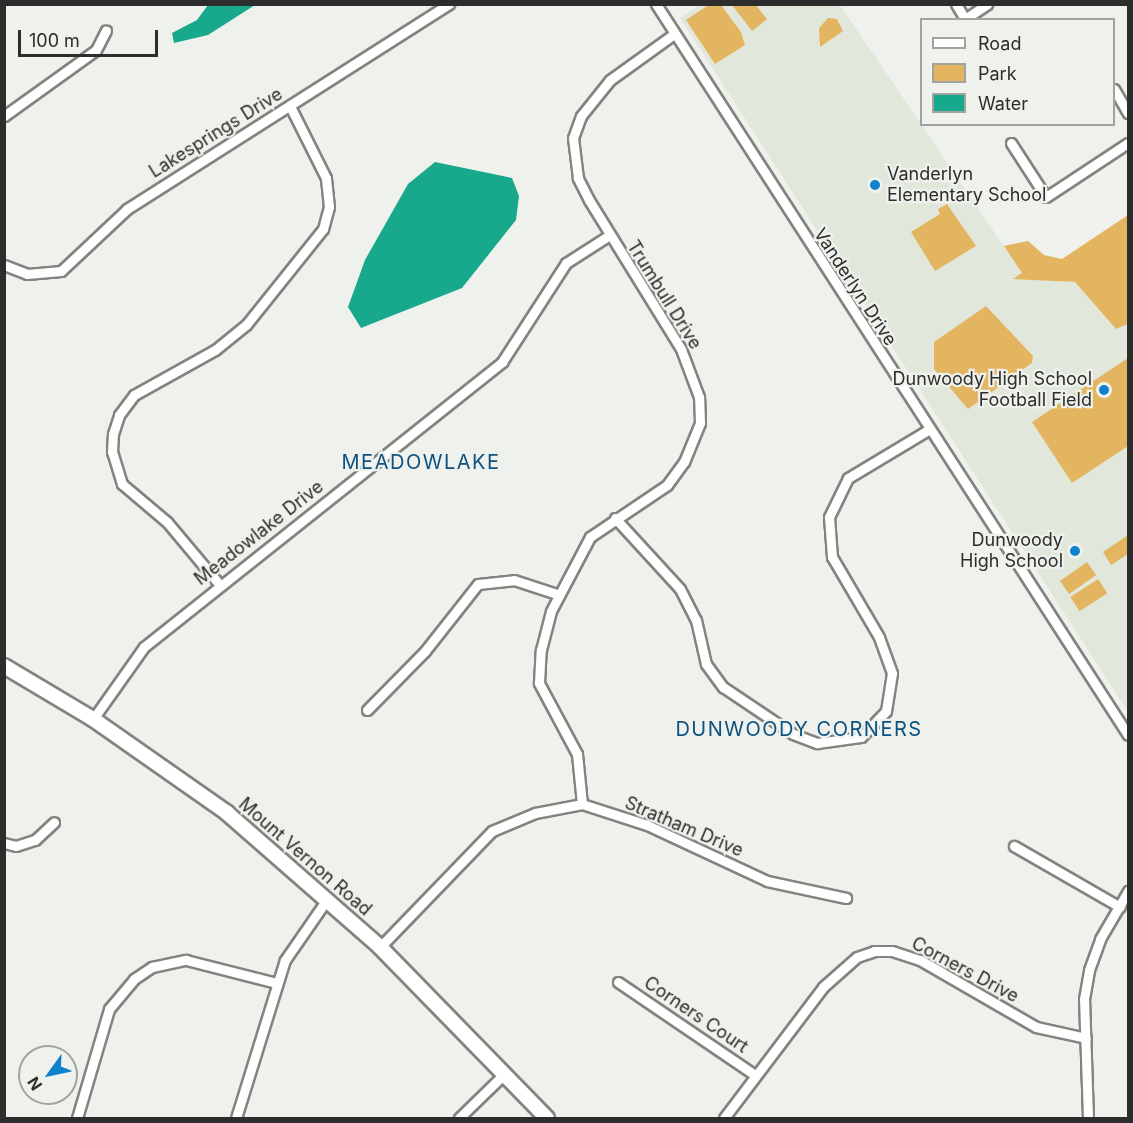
<!DOCTYPE html>
<html>
<head>
<meta charset="utf-8">
<style>
	body { margin:0 }
	#map { position:relative; width:1133px; height:1123px; overflow:hidden; background:#eff1ec; font-family:Inter,sans-serif }
	div>[style] { position:absolute }
	[style*='--x'] { left:calc(var(--x)*1px); top:calc(var(--y)*1px); width:calc(var(--w)*1px); rotate:calc(var(--a)*1deg) }
	.built>* { inset:0; background:#e2e7dc }
	.green>* { inset:0; background:#e3b560; transform-origin:0 0 }
	.water>* { inset:0; background:#18a98c }
	.roads { filter:drop-shadow(2px 0 #82847f) drop-shadow(-2px 0 #82847f) drop-shadow(0 2px #82847f) drop-shadow(0 -2px #82847f) }
	.street>* { height:9px; margin:-4.5px; padding:0 4.5px; transform-origin:4.5px; border-radius:4.5px; background:#fff }
	.secondary>* { height:14px; margin:-7px; padding:0 7px; transform-origin:7px; border-radius:7px; background:#fff }
	.dots>* { width:16px; height:16px; translate:-50% -50%; box-sizing:border-box; border:3px solid #eff1ec; border-radius:50% }
	span { translate:-50% -50%; white-space:nowrap; text-align:center; line-height:1.15; -webkit-text-stroke:4.5px #eff1ec; paint-order:stroke }
	.street-label { font-size:18px; color:#2c2d2c }
	.poi-label { font-size:18px; color:#2c2d2c }
	.left { translate:0 -50%; text-align:left }
	.right { translate:-100% -50%; text-align:right }
	.neighbourhood-label { font-size:20px; color:#0d5280; letter-spacing:1.5px }
	.frame { position:absolute; inset:0; border:6px solid #2c2d2c; pointer-events:none }
	.legend { position:absolute; left:920px; top:18px; width:195px; height:108px; box-sizing:border-box; background:#eff1ec; border:2px solid #a1a39f; margin:0; padding:8px 10px; list-style:none; font-size:18px; color:#2c2d2c }
	.legend li { display:flex; align-items:center; gap:12px; height:30px }
	.legend b { width:30px; border:2px solid #a1a39f }
	.north { position:absolute; left:18px; top:1045px; width:60px; height:60px; box-sizing:border-box; background:#eff1ec; border:2px solid #a1a39f; border-radius:50%; rotate:237deg; font-size:16px; font-weight:700; line-height:24px; text-align:center; color:#2c2d2c }
	.north::after { content:''; display:block; margin:auto; width:21px; height:27px; background:#0e82cb; clip-path:polygon(50% 0,100% 100%,50% 72%,0 100%) }
	.scale { position:absolute; left:18px; top:30px; width:140px; height:27px; box-sizing:border-box; border:3px solid #2c2d2c; border-top:0; padding-left:8px; font-size:18px; line-height:21px; white-space:nowrap; color:#2c2d2c; -webkit-text-stroke:4px #eff1ec; paint-order:stroke }
</style>
</head>
<body>
<div id="map">
	<div class="built">
		<div style="clip-path:polygon(700px 5px,840px 5px,1022px 273px,1014px 279px,1075px 282px,1116px 329px,1128px 324px,1128px 712px,680px 18px)"></div>
	</div>
	<div class="green">
		<div style="clip-path:polygon(710px 4px,721px 5px,741px 32px,745px 45px,715px 64px,686px 20px)"></div>
		<div style="clip-path:polygon(732px 5px,756px 5px,767px 19px,752px 31px)"></div>
		<div style="clip-path:polygon(828px 18px,837px 19px,843px 31px,820px 47px,819px 28px)"></div>
		<div style="clip-path:polygon(947px 204px,976px 246px,935px 271px,911px 232px,940px 214px,938px 209px)"></div>
		<div style="clip-path:polygon(1128px 215px,1128px 324px,1116px 329px,1075px 282px,1013px 279px,1022px 273px,1004px 246px,1028px 241px,1044px 255px,1062px 259px)"></div>
		<div style="clip-path:polygon(986px 306px,1033px 356px,1032px 363px,968px 409px,934px 369px,934px 342px)"></div>
		<div style="clip-path:polygon(1128px 358px,1128px 446px,1072px 483px,1032px 422px)"></div>
		<div style="clip-path:polygon(1128px 535px,1128px 554px,1111px 565px,1103px 552px)"></div>
		<div style="left:1087px;top:562px;width:16px;height:33px;rotate:55deg"></div>
		<div style="left:1098px;top:579px;width:17px;height:33px;rotate:57deg"></div>
	</div>
	<div class="water">
		<div style="clip-path:polygon(208px 5px,255px 5px,208px 35px,174px 43px,172px 33px,197px 20px)"></div>
		<div style="clip-path:polygon(435px 162px,512px 178px,519px 196px,516px 220px,462px 288px,361px 328px,348px 307px,365px 260px,408px 184px)"></div>
	</div>
	<div class="roads">
		<div class="street">
			<div style="--x:656;--y:4;--w:870;--a:57.15"></div>
			<div style="--x:956;--y:4;--w:17;--a:59"></div>
			<div style="--x:965;--y:19;--w:27;--a:-34"></div>
			<div style="--x:1114;--y:89;--w:28;--a:60"></div>
			<div style="--x:4;--y:116;--w:113;--a:-35.7"></div>
			<div style="--x:96;--y:50;--w:22;--a:-63"></div>
			<div style="--x:1011;--y:143;--w:64;--a:57.1"></div>
			<div style="--x:1046;--y:197;--w:98;--a:-33.4"></div>
			<div style="--x:4;--y:265;--w:25;--a:21"></div>
			<div style="--x:27;--y:274;--w:34;--a:-5"></div>
			<div style="--x:61;--y:271;--w:91;--a:-43.2"></div>
			<div style="--x:127;--y:209;--w:382;--a:-32.5"></div>
			<div style="--x:615;--y:518;--w:96;--a:47.5"></div>
			<div style="--x:680;--y:589;--w:35;--a:63"></div>
			<div style="--x:696;--y:620;--w:45;--a:77.2"></div>
			<div style="--x:706;--y:664;--w:29;--a:54"></div>
			<div style="--x:723;--y:687;--w:84;--a:33.9"></div>
			<div style="--x:793;--y:734;--w:26;--a:21"></div>
			<div style="--x:817;--y:743;--w:44;--a:-7.8"></div>
			<div style="--x:861;--y:737;--w:36;--a:-46"></div>
			<div style="--x:886;--y:711;--w:38;--a:-81"></div>
			<div style="--x:892;--y:673;--w:38;--a:-110"></div>
			<div style="--x:879;--y:637;--w:93;--a:-120.4"></div>
			<div style="--x:832;--y:557;--w:40;--a:-94.3"></div>
			<div style="--x:829;--y:517;--w:43;--a:-64"></div>
			<div style="--x:848;--y:478;--w:93;--a:-31"></div>
			<div style="--x:219;--y:584;--w:81;--a:-130"></div>
			<div style="--x:167;--y:522;--w:59;--a:-139.8"></div>
			<div style="--x:122;--y:484;--w:34;--a:-107"></div>
			<div style="--x:112;--y:452;--w:18;--a:-87"></div>
			<div style="--x:113;--y:434;--w:20;--a:-72"></div>
			<div style="--x:119;--y:415;--w:25;--a:-53"></div>
			<div style="--x:134;--y:395;--w:93;--a:-29.1"></div>
			<div style="--x:215;--y:350;--w:40;--a:-39"></div>
			<div style="--x:246;--y:325;--w:123;--a:-51.3"></div>
			<div style="--x:323;--y:229;--w:23;--a:-75"></div>
			<div style="--x:329;--y:207;--w:29;--a:-96"></div>
			<div style="--x:326;--y:178;--w:80;--a:-116.6"></div>
			<div style="--x:367;--y:710;--w:83;--a:-45.5"></div>
			<div style="--x:425;--y:651;--w:85;--a:-51.7"></div>
			<div style="--x:478;--y:584;--w:36;--a:-6"></div>
			<div style="--x:514;--y:580;--w:45;--a:18"></div>
			<div style="--x:93;--y:719;--w:88;--a:-54.7"></div>
			<div style="--x:144;--y:647;--w:458;--a:-38.5"></div>
			<div style="--x:502;--y:362;--w:118;--a:-57.1"></div>
			<div style="--x:566;--y:263;--w:50;--a:-32.7"></div>
			<div style="--x:582;--y:804;--w:50;--a:-95.7"></div>
			<div style="--x:577;--y:754;--w:81;--a:-118.2"></div>
			<div style="--x:539;--y:683;--w:33;--a:-87"></div>
			<div style="--x:541;--y:650;--w:40;--a:-75.6"></div>
			<div style="--x:551;--y:611;--w:84;--a:-62.2"></div>
			<div style="--x:590;--y:537;--w:93;--a:-34"></div>
			<div style="--x:667;--y:485;--w:29;--a:-54"></div>
			<div style="--x:684;--y:462;--w:42;--a:-67.7"></div>
			<div style="--x:700;--y:423;--w:26;--a:-92"></div>
			<div style="--x:699;--y:397;--w:51;--a:-110.6"></div>
			<div style="--x:681;--y:349;--w:175;--a:-121.7"></div>
			<div style="--x:589;--y:200;--w:25;--a:-117"></div>
			<div style="--x:578;--y:178;--w:40;--a:-97.1"></div>
			<div style="--x:573;--y:138;--w:23;--a:-70"></div>
			<div style="--x:581;--y:116;--w:46;--a:-51.1"></div>
			<div style="--x:610;--y:80;--w:79;--a:-35.7"></div>
			<div style="--x:4;--y:843;--w:12;--a:14"></div>
			<div style="--x:16;--y:846;--w:20;--a:-18"></div>
			<div style="--x:35;--y:840;--w:26;--a:-43"></div>
			<div style="--x:1014;--y:846;--w:122;--a:29.9"></div>
			<div style="--x:380;--y:947;--w:161;--a:-46"></div>
			<div style="--x:492;--y:831;--w:47;--a:-22.7"></div>
			<div style="--x:535;--y:813;--w:48;--a:-10.8"></div>
			<div style="--x:582;--y:804;--w:68;--a:17.9"></div>
			<div style="--x:647;--y:825;--w:132;--a:25"></div>
			<div style="--x:767;--y:881;--w:81;--a:12.1"></div>
			<div style="--x:618;--y:982;--w:166;--a:34.2"></div>
			<div style="--x:77;--y:1118;--w:114;--a:-73.6"></div>
			<div style="--x:109;--y:1009;--w:39;--a:-50"></div>
			<div style="--x:134;--y:979;--w:22;--a:-34"></div>
			<div style="--x:152;--y:967;--w:35;--a:-12"></div>
			<div style="--x:186;--y:960;--w:93;--a:14.3"></div>
			<div style="--x:236;--y:1118;--w:165;--a:-72.8"></div>
			<div style="--x:285;--y:960;--w:75;--a:-55.3"></div>
			<div style="--x:459;--y:1118;--w:60;--a:-44.3"></div>
			<div style="--x:724;--y:1118;--w:164;--a:-52.9"></div>
			<div style="--x:823;--y:987;--w:45;--a:-41.4"></div>
			<div style="--x:857;--y:957;--w:18;--a:-19"></div>
			<div style="--x:874;--y:951;--w:18;--a:0"></div>
			<div style="--x:892;--y:951;--w:29;--a:18"></div>
			<div style="--x:920;--y:960;--w:134;--a:30"></div>
			<div style="--x:1036;--y:1027;--w:51;--a:12.4"></div>
			<div style="--x:1088;--y:1118;--w:119;--a:-91.9"></div>
			<div style="--x:1084;--y:999;--w:29;--a:-80"></div>
			<div style="--x:1089;--y:970;--w:33;--a:-70"></div>
			<div style="--x:1100;--y:939;--w:56;--a:-59.7"></div>
		</div>
		<div class="secondary">
			<div style="--x:4;--y:666;--w:104;--a:30.8"></div>
			<div style="--x:93;--y:719;--w:164;--a:35"></div>
			<div style="--x:227;--y:813;--w:203;--a:41.2"></div>
			<div style="--x:380;--y:947;--w:239;--a:45.7"></div>
		</div>
	</div>
	<div class="dots">
		<div style="left:875px;top:185px;background:#0e82cb"></div>
		<div style="left:1104px;top:390px;background:#0e82cb"></div>
		<div style="left:1075px;top:551px;background:#0e82cb"></div>
	</div>
	<div class="street-label">
		<span style="left:216px;top:133px;rotate:-32deg">Lakesprings Drive</span>
		<span style="left:855px;top:287px;rotate:57deg">Vanderlyn Drive</span>
		<span style="left:664px;top:295px;rotate:58deg">Trumbull Drive</span>
		<span style="left:259px;top:533px;rotate:-38deg">Meadowlake Drive</span>
		<span style="left:684px;top:827px;rotate:23deg">Stratham Drive</span>
		<span style="left:305px;top:857px;rotate:41deg">Mount Vernon Road</span>
		<span style="left:965px;top:970px;rotate:28deg">Corners Drive</span>
		<span style="left:696px;top:1015px;rotate:34deg">Corners Court</span>
	</div>
	<div class="poi-label">
		<span class="left" style="left:887px;top:185px">Vanderlyn<br>Elementary School</span>
		<span class="right" style="left:1092px;top:390px">Dunwoody High School<br>Football Field</span>
		<span class="right" style="left:1063px;top:551px">Dunwoody<br>High School</span>
	</div>
	<div class="neighbourhood-label">
		<span style="left:421px;top:462px">MEADOWLAKE</span>
		<span style="left:799px;top:729px">DUNWOODY CORNERS</span>
	</div>
	<div class="frame"></div>
	<ul class="legend">
	<li><b style="height:8px;background:#fff"></b>Road</li>
	<li><b style="height:16px;background:#e3b560"></b>Park</li>
	<li><b style="height:16px;background:#18a98c"></b>Water</li>
	</ul>
	<div class="north">N</div>
	<div class="scale">100 m</div>
</div>
</body>
</html>
